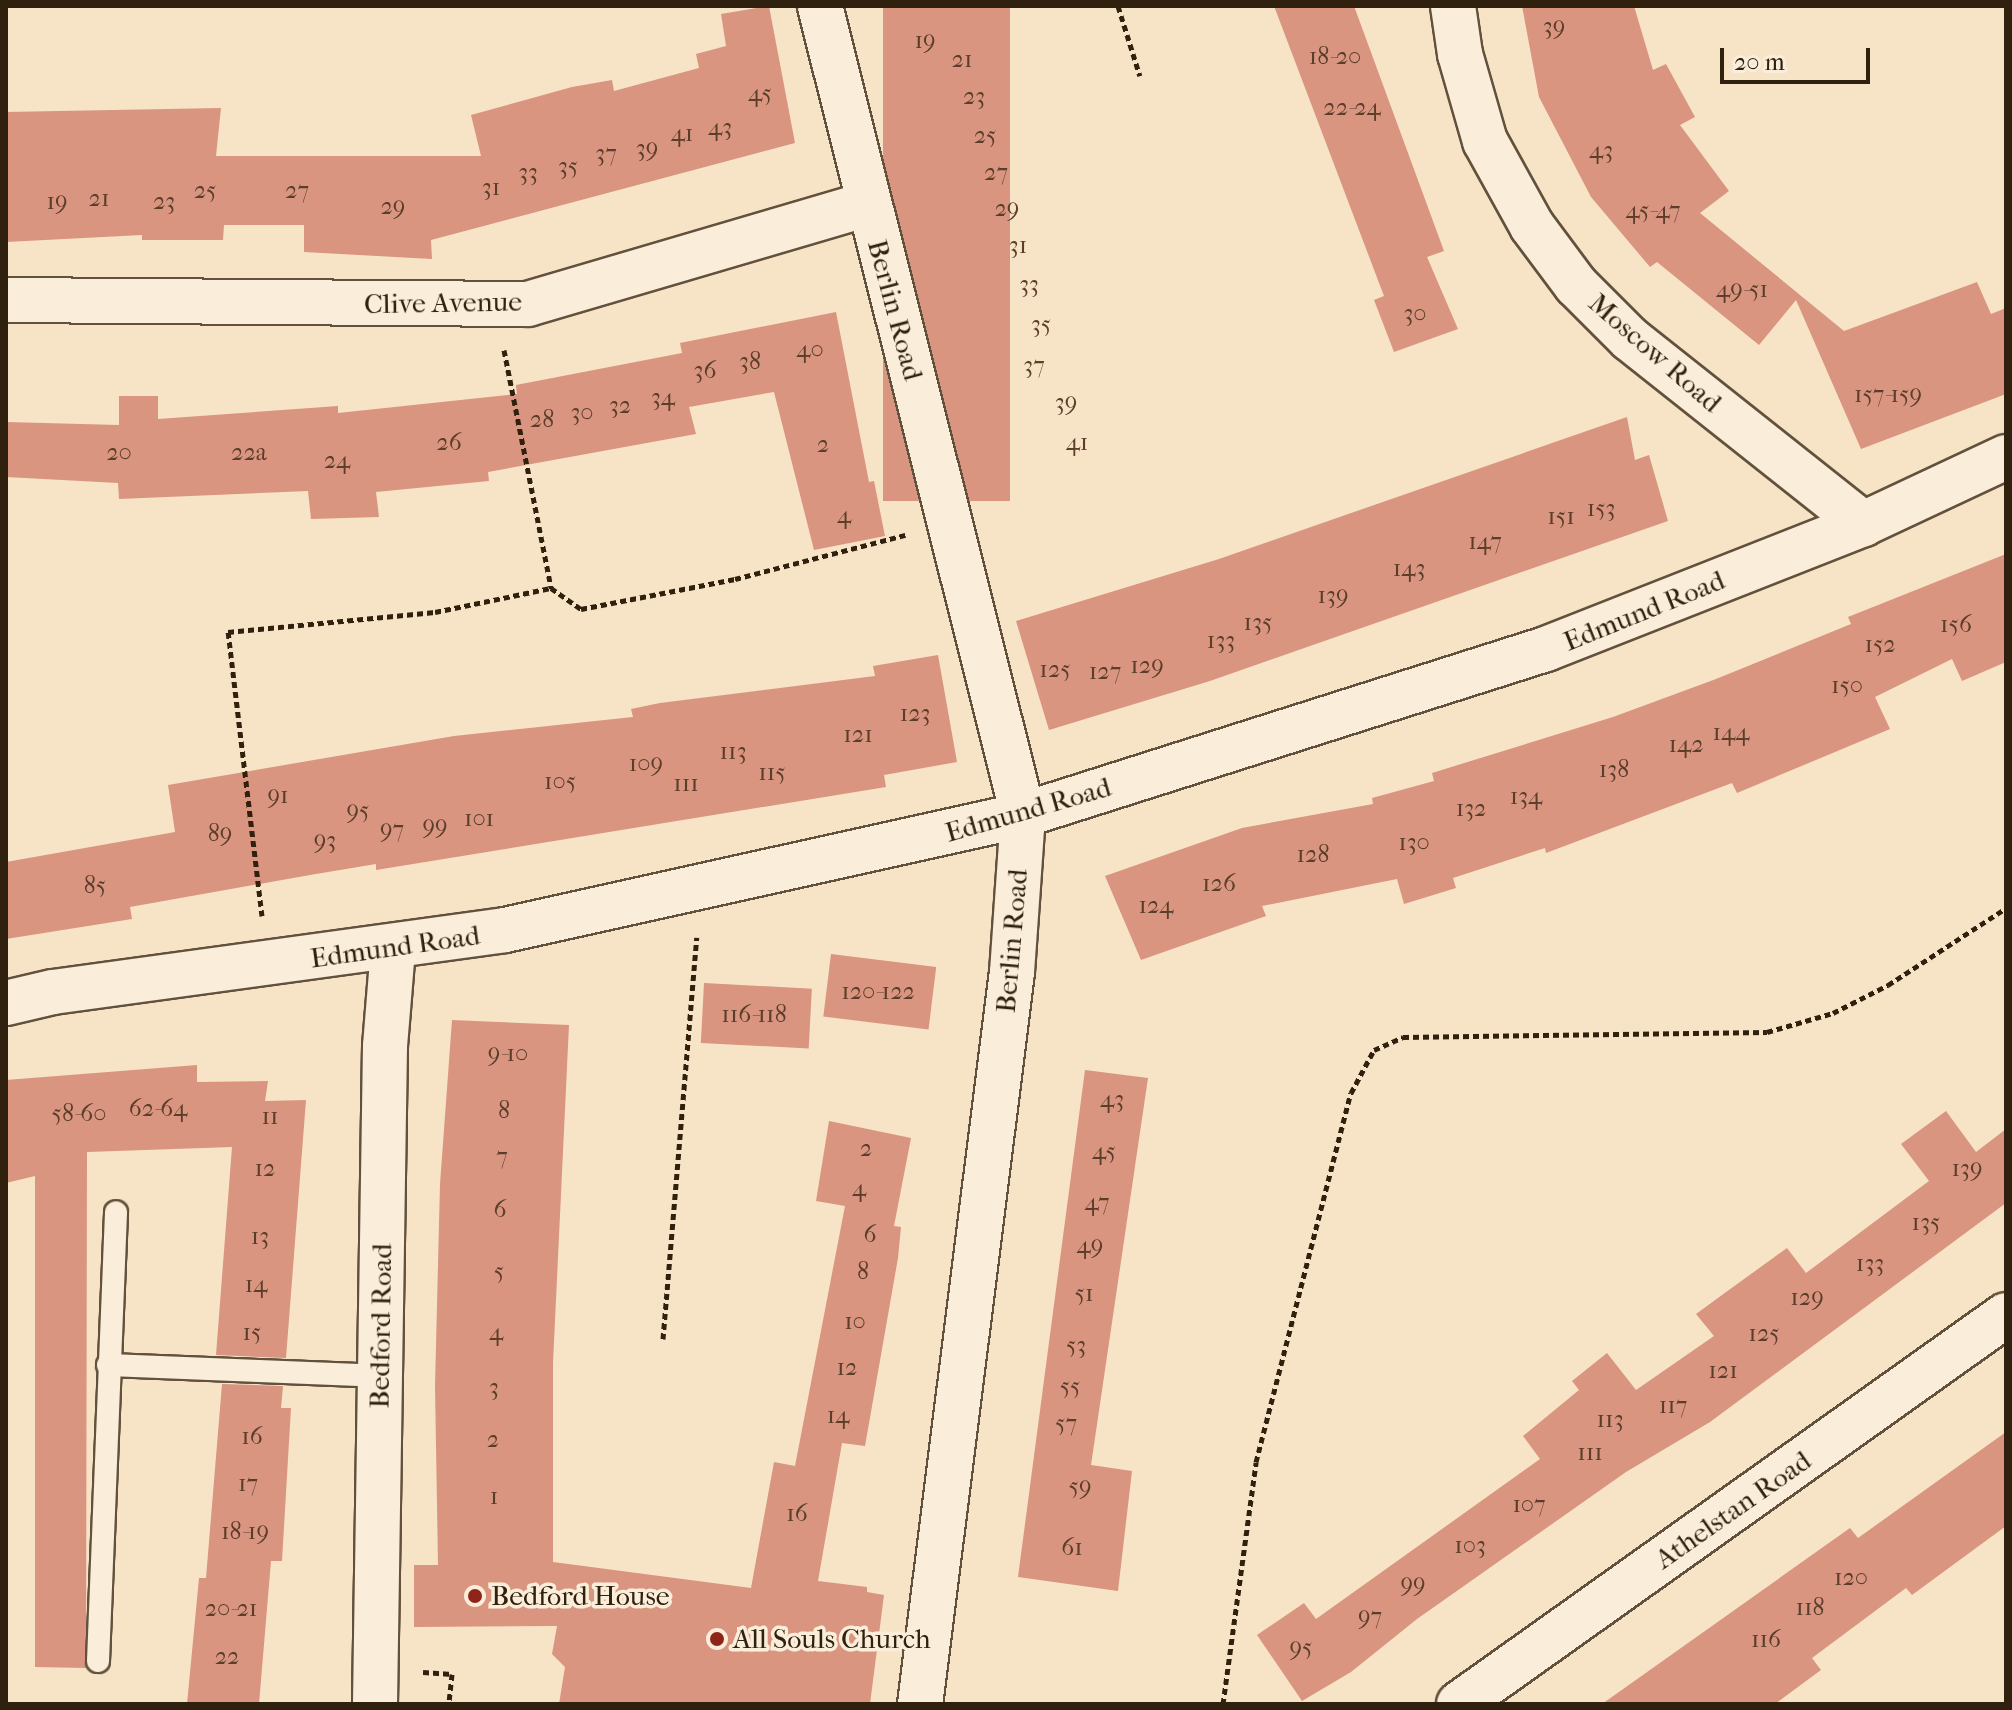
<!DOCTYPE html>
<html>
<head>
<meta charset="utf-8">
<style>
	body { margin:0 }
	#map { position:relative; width:2012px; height:1710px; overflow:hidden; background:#f7e3c6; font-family:"IM FELL French Canon",serif }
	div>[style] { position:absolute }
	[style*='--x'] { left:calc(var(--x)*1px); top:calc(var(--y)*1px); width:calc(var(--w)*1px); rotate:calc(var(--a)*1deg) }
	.building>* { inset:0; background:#d9957f; transform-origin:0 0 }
	.path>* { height:5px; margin-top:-2.5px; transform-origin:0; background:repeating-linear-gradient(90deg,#30200e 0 6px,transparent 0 10px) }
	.roads { filter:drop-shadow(2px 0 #62513c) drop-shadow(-2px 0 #62513c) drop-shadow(0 2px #62513c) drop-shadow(0 -2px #62513c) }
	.lane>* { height:22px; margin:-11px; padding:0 11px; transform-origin:11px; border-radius:11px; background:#faedda }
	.street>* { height:44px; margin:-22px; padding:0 22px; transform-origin:22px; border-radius:22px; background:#faedda }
	.dots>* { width:22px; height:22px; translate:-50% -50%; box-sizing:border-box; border:4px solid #faedda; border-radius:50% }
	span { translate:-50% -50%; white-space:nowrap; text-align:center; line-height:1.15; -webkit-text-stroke:7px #faedda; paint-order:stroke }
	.number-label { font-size:24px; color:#5a3d2a }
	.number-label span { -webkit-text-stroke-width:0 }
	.street-label { font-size:28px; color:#30200e }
	.poi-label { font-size:28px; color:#30200e }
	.left { translate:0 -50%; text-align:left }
	.frame { position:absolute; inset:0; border:8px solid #30200e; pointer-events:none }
	.scale { position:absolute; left:1720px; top:48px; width:150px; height:36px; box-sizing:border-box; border:4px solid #30200e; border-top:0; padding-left:10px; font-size:24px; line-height:28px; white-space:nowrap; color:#30200e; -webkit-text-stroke:6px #faedda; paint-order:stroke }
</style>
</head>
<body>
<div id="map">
	<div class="building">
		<div style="clip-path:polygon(769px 6px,795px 143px,431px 240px,432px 259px,304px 252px,304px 225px,224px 225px,223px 240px,142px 240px,142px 235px,6px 242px,6px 112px,221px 108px,216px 156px,481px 156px,471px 115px,572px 87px,612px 80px,614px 91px,699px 68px,696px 54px,726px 46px,721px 14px)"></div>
		<div style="left:883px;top:6px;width:127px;height:495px"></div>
		<div style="clip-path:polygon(1274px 6px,1354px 6px,1444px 251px,1427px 257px,1458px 329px,1394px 352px,1374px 300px,1384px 296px)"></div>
		<div style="clip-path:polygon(1522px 6px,1634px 6px,1653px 70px,1666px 64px,1695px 117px,1680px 125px,1729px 191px,1700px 213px,1844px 331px,1977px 282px,1991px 314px,2006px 308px,2006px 394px,1861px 449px,1796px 300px,1759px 345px,1657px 262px,1650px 267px,1591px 197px,1539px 97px)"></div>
		<div style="clip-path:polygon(836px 312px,869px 482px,874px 481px,885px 536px,814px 550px,774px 392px,689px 407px,696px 434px,488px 472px,489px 481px,376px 492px,379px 517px,311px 519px,308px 491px,119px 499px,118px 483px,6px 477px,6px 422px,119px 425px,119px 396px,158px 396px,158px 419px,338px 406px,338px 413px,517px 394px,516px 385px,682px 353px,680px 343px)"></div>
		<div style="clip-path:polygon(1627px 417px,1635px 460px,1649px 455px,1668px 521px,1210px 681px,1049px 730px,1016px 621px,1219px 559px)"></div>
		<div style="clip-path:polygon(2006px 554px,2006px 662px,1962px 681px,1952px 659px,1875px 697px,1890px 729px,1737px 793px,1732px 783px,1546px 853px,1545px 848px,1453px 878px,1456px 888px,1404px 904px,1397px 879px,1262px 906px,1266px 916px,1141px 960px,1105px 876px,1242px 828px,1373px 804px,1372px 798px,1434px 781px,1432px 773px,1613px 717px,1716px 679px,1851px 624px,1848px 617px)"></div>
		<div style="clip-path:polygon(938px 655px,957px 762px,884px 775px,886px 787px,376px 870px,376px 864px,310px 875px,130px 907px,132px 919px,6px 939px,6px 862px,175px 832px,168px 785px,454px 736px,633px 717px,631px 709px,660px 703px,875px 676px,873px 666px)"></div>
		<div style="left:831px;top:954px;width:106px;height:63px;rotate:7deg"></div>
		<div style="left:704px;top:983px;width:108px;height:60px;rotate:3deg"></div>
		<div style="clip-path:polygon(452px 1020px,569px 1025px,553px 1363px,553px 1562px,751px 1588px,774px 1462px,795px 1466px,845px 1206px,816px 1201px,829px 1121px,911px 1138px,894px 1226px,901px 1227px,898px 1258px,865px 1446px,842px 1443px,818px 1581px,867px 1587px,867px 1592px,884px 1595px,870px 1704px,559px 1704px,565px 1667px,552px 1654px,557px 1626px,414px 1627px,414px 1565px,438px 1565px,435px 1386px,440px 1184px)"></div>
		<div style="clip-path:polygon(197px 1065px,197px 1082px,268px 1081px,265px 1101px,306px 1100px,286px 1358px,216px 1355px,232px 1147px,87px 1152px,86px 1668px,35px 1667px,35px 1176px,6px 1183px,6px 1080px)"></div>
		<div style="clip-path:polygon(1085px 1070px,1148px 1078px,1091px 1465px,1132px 1471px,1118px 1591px,1018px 1577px)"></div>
		<div style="clip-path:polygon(1946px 1111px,1976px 1152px,2006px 1129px,2006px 1203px,1710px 1422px,1626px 1472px,1417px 1619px,1351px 1672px,1302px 1701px,1257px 1635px,1304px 1603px,1316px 1619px,1540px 1459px,1523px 1436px,1579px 1390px,1572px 1381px,1607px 1353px,1636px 1390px,1714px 1336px,1696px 1314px,1733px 1287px,1787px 1248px,1806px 1273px,1929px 1181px,1901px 1144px)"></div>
		<div style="clip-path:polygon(222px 1384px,283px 1386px,281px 1408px,291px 1408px,282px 1561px,271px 1561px,259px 1704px,187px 1704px,199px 1578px,206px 1578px)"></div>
		<div style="clip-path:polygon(2006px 1432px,2006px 1526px,1912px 1595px,1906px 1588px,1812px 1658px,1821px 1670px,1775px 1704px,1602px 1704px,1850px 1528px,1858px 1538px)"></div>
	</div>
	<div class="path">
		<div style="--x:1118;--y:6;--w:73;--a:72.6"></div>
		<div style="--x:504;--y:350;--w:243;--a:78.8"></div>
		<div style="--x:262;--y:916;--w:286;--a:-96.8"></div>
		<div style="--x:228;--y:632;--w:208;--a:-5.5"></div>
		<div style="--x:435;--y:612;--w:118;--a:-11.7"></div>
		<div style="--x:551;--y:588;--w:37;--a:35"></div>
		<div style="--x:581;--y:609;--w:157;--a:-11"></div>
		<div style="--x:735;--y:579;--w:176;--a:-14.5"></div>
		<div style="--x:663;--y:1339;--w:403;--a:-85.2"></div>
		<div style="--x:423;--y:1672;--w:29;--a:4"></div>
		<div style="--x:452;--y:1674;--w:30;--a:96"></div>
		<div style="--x:1223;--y:1704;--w:244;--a:-82.2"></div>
		<div style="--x:1256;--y:1462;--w:381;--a:-75.6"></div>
		<div style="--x:1351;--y:1093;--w:49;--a:-61.9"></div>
		<div style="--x:1374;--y:1050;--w:32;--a:-24"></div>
		<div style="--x:1403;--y:1037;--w:364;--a:-0.8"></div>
		<div style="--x:1767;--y:1032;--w:69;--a:-16.1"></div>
		<div style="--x:1833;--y:1013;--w:62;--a:-27"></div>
		<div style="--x:1888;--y:985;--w:141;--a:-33.1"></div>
	</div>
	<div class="roads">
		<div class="lane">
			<div style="--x:108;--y:1365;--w:271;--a:2.3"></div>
			<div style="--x:98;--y:1661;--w:449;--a:-87.7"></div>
		</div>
		<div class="street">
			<div style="--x:820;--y:6;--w:834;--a:75.91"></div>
			<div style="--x:1023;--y:815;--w:157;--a:94"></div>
			<div style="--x:1012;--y:972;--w:738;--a:97.16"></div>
			<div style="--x:1453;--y:6;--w:49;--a:81.7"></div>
			<div style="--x:1460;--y:54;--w:91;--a:74"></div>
			<div style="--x:1485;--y:141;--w:97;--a:61.1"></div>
			<div style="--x:1532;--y:226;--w:74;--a:53.3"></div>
			<div style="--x:1576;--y:285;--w:76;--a:45"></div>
			<div style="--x:1630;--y:339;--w:298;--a:38.4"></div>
			<div style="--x:6;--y:300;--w:522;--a:0.44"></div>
			<div style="--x:528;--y:304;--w:353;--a:-16.4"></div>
			<div style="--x:6;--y:1003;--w:48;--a:-13.2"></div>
			<div style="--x:53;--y:992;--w:456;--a:-7.8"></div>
			<div style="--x:505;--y:930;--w:531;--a:-12.52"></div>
			<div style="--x:1023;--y:815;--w:549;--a:-17.61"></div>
			<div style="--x:1546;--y:649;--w:341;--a:-21.5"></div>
			<div style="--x:1863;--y:524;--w:158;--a:-25.1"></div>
			<div style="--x:375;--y:1704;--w:658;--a:-89.13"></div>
			<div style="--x:385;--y:1046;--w:97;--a:-85.3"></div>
			<div style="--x:1459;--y:1704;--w:671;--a:-35.42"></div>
		</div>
	</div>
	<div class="dots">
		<div style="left:475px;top:1596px;background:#8f2418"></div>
		<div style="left:717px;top:1639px;background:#8f2418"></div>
	</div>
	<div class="number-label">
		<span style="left:1554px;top:27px">39</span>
		<span style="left:925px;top:41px">19</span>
		<span style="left:1335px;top:57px">18-20</span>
		<span style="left:962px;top:60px">21</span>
		<span style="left:760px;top:94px">45</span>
		<span style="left:974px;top:97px">23</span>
		<span style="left:1352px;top:108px">22-24</span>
		<span style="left:720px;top:128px">43</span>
		<span style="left:682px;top:134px">41</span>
		<span style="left:985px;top:136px">25</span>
		<span style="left:647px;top:149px">39</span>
		<span style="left:1601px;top:151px">43</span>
		<span style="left:606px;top:154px">37</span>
		<span style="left:568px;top:167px">35</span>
		<span style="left:528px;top:173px">33</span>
		<span style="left:996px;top:173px">27</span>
		<span style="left:491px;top:188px">31</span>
		<span style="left:205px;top:191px">25</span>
		<span style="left:297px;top:191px">27</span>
		<span style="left:99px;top:199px">21</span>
		<span style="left:57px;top:202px">19</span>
		<span style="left:164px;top:202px">23</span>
		<span style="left:393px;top:207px">29</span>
		<span style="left:1007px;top:209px">29</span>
		<span style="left:1653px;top:211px">45-47</span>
		<span style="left:1018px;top:246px">31</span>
		<span style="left:1029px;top:285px">33</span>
		<span style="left:1742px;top:290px">49-51</span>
		<span style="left:1415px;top:314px">30</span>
		<span style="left:1041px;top:325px">35</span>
		<span style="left:810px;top:350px">40</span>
		<span style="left:750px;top:362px">38</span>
		<span style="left:1034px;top:366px">37</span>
		<span style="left:705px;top:371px">36</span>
		<span style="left:1888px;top:395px">157-159</span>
		<span style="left:663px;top:398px">34</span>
		<span style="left:1066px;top:403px">39</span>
		<span style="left:620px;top:406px">32</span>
		<span style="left:582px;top:413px">30</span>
		<span style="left:542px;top:420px">28</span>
		<span style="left:449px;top:443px">26</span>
		<span style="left:1077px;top:443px">41</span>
		<span style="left:823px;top:445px">2</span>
		<span style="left:119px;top:453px">20</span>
		<span style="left:249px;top:453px">22a</span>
		<span style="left:337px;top:461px">24</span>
		<span style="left:1601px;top:509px">153</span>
		<span style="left:844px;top:516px">4</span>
		<span style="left:1561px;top:517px">151</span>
		<span style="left:1485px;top:542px">147</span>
		<span style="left:1409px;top:569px">143</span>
		<span style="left:1333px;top:596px">139</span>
		<span style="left:1258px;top:623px">135</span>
		<span style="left:1956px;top:625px">156</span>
		<span style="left:1221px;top:641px">133</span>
		<span style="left:1880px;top:645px">152</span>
		<span style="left:1147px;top:666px">129</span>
		<span style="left:1055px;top:670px">125</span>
		<span style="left:1105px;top:672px">127</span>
		<span style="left:1847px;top:686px">150</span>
		<span style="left:915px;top:714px">123</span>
		<span style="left:1731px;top:733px">144</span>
		<span style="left:858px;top:735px">121</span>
		<span style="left:1686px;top:745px">142</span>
		<span style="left:733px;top:752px">113</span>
		<span style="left:646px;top:764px">109</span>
		<span style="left:1614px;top:770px">138</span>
		<span style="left:772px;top:773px">115</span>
		<span style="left:560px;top:782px">105</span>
		<span style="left:686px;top:784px">111</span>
		<span style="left:278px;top:796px">91</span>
		<span style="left:1526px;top:797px">134</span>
		<span style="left:1471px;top:809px">132</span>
		<span style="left:358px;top:811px">95</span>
		<span style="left:479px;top:819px">101</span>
		<span style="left:435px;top:826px">99</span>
		<span style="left:392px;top:830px">97</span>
		<span style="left:220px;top:834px">89</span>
		<span style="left:325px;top:841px">93</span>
		<span style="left:1414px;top:843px">130</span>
		<span style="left:1313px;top:855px">128</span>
		<span style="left:1219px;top:884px">126</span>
		<span style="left:95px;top:886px">85</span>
		<span style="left:1156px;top:906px">124</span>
		<span style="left:878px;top:992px">120-122</span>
		<span style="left:754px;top:1015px">116-118</span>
		<span style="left:508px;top:1054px">9-10</span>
		<span style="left:1112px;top:1100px">43</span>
		<span style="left:158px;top:1109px">62-64</span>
		<span style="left:504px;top:1111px">8</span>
		<span style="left:79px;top:1114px">58-60</span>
		<span style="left:270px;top:1117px">11</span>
		<span style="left:866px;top:1149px">2</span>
		<span style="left:1104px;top:1152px">45</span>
		<span style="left:502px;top:1157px">7</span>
		<span style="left:265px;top:1169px">12</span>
		<span style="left:1967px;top:1169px">139</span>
		<span style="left:859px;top:1189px">4</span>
		<span style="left:1097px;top:1203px">47</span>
		<span style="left:500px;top:1210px">6</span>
		<span style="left:1926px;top:1223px">135</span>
		<span style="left:870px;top:1235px">6</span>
		<span style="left:260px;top:1237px">13</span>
		<span style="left:1090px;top:1246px">49</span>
		<span style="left:1870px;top:1264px">133</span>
		<span style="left:499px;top:1272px">5</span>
		<span style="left:863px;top:1272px">8</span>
		<span style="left:256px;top:1285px">14</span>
		<span style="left:1084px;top:1294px">51</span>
		<span style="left:1807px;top:1298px">129</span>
		<span style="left:855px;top:1322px">10</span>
		<span style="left:252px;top:1333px">15</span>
		<span style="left:496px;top:1333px">4</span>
		<span style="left:1764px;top:1334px">125</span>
		<span style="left:1076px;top:1346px">53</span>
		<span style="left:847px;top:1368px">12</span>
		<span style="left:1723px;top:1371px">121</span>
		<span style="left:1070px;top:1387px">55</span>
		<span style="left:494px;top:1388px">3</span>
		<span style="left:1673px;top:1406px">117</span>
		<span style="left:838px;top:1416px">14</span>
		<span style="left:1610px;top:1420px">113</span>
		<span style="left:1066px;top:1424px">57</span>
		<span style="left:252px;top:1437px">16</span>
		<span style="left:493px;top:1440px">2</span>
		<span style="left:1590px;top:1453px">111</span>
		<span style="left:248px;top:1484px">17</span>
		<span style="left:1080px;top:1487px">59</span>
		<span style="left:494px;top:1497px">1</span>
		<span style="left:1529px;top:1505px">107</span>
		<span style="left:797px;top:1514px">16</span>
		<span style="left:245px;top:1532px">18-19</span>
		<span style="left:1470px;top:1546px">103</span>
		<span style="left:1072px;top:1548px">61</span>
		<span style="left:1851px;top:1578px">120</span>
		<span style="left:1413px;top:1584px">99</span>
		<span style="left:1810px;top:1608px">118</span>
		<span style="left:231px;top:1609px">20-21</span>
		<span style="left:1370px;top:1617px">97</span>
		<span style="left:1766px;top:1640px">116</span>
		<span style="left:1301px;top:1648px">95</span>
		<span style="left:227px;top:1657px">22</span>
	</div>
	<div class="street-label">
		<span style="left:443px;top:303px;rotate:-1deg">Clive Avenue</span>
		<span style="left:895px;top:310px;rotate:75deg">Berlin Road</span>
		<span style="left:1655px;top:353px;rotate:41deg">Moscow Road</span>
		<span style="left:1644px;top:611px;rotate:-22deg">Edmund Road</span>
		<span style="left:1028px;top:810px;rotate:-16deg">Edmund Road</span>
		<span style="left:1012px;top:941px;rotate:-85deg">Berlin Road</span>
		<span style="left:395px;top:947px;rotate:-8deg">Edmund Road</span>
		<span style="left:381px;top:1326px;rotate:-89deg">Bedford Road</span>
		<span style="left:1733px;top:1510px;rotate:-35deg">Athelstan Road</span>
	</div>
	<div class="poi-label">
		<span class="left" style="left:491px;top:1596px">Bedford House</span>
		<span class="left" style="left:733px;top:1639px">All Souls Church</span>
	</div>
	<div class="frame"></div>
	<div class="scale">20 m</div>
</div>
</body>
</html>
